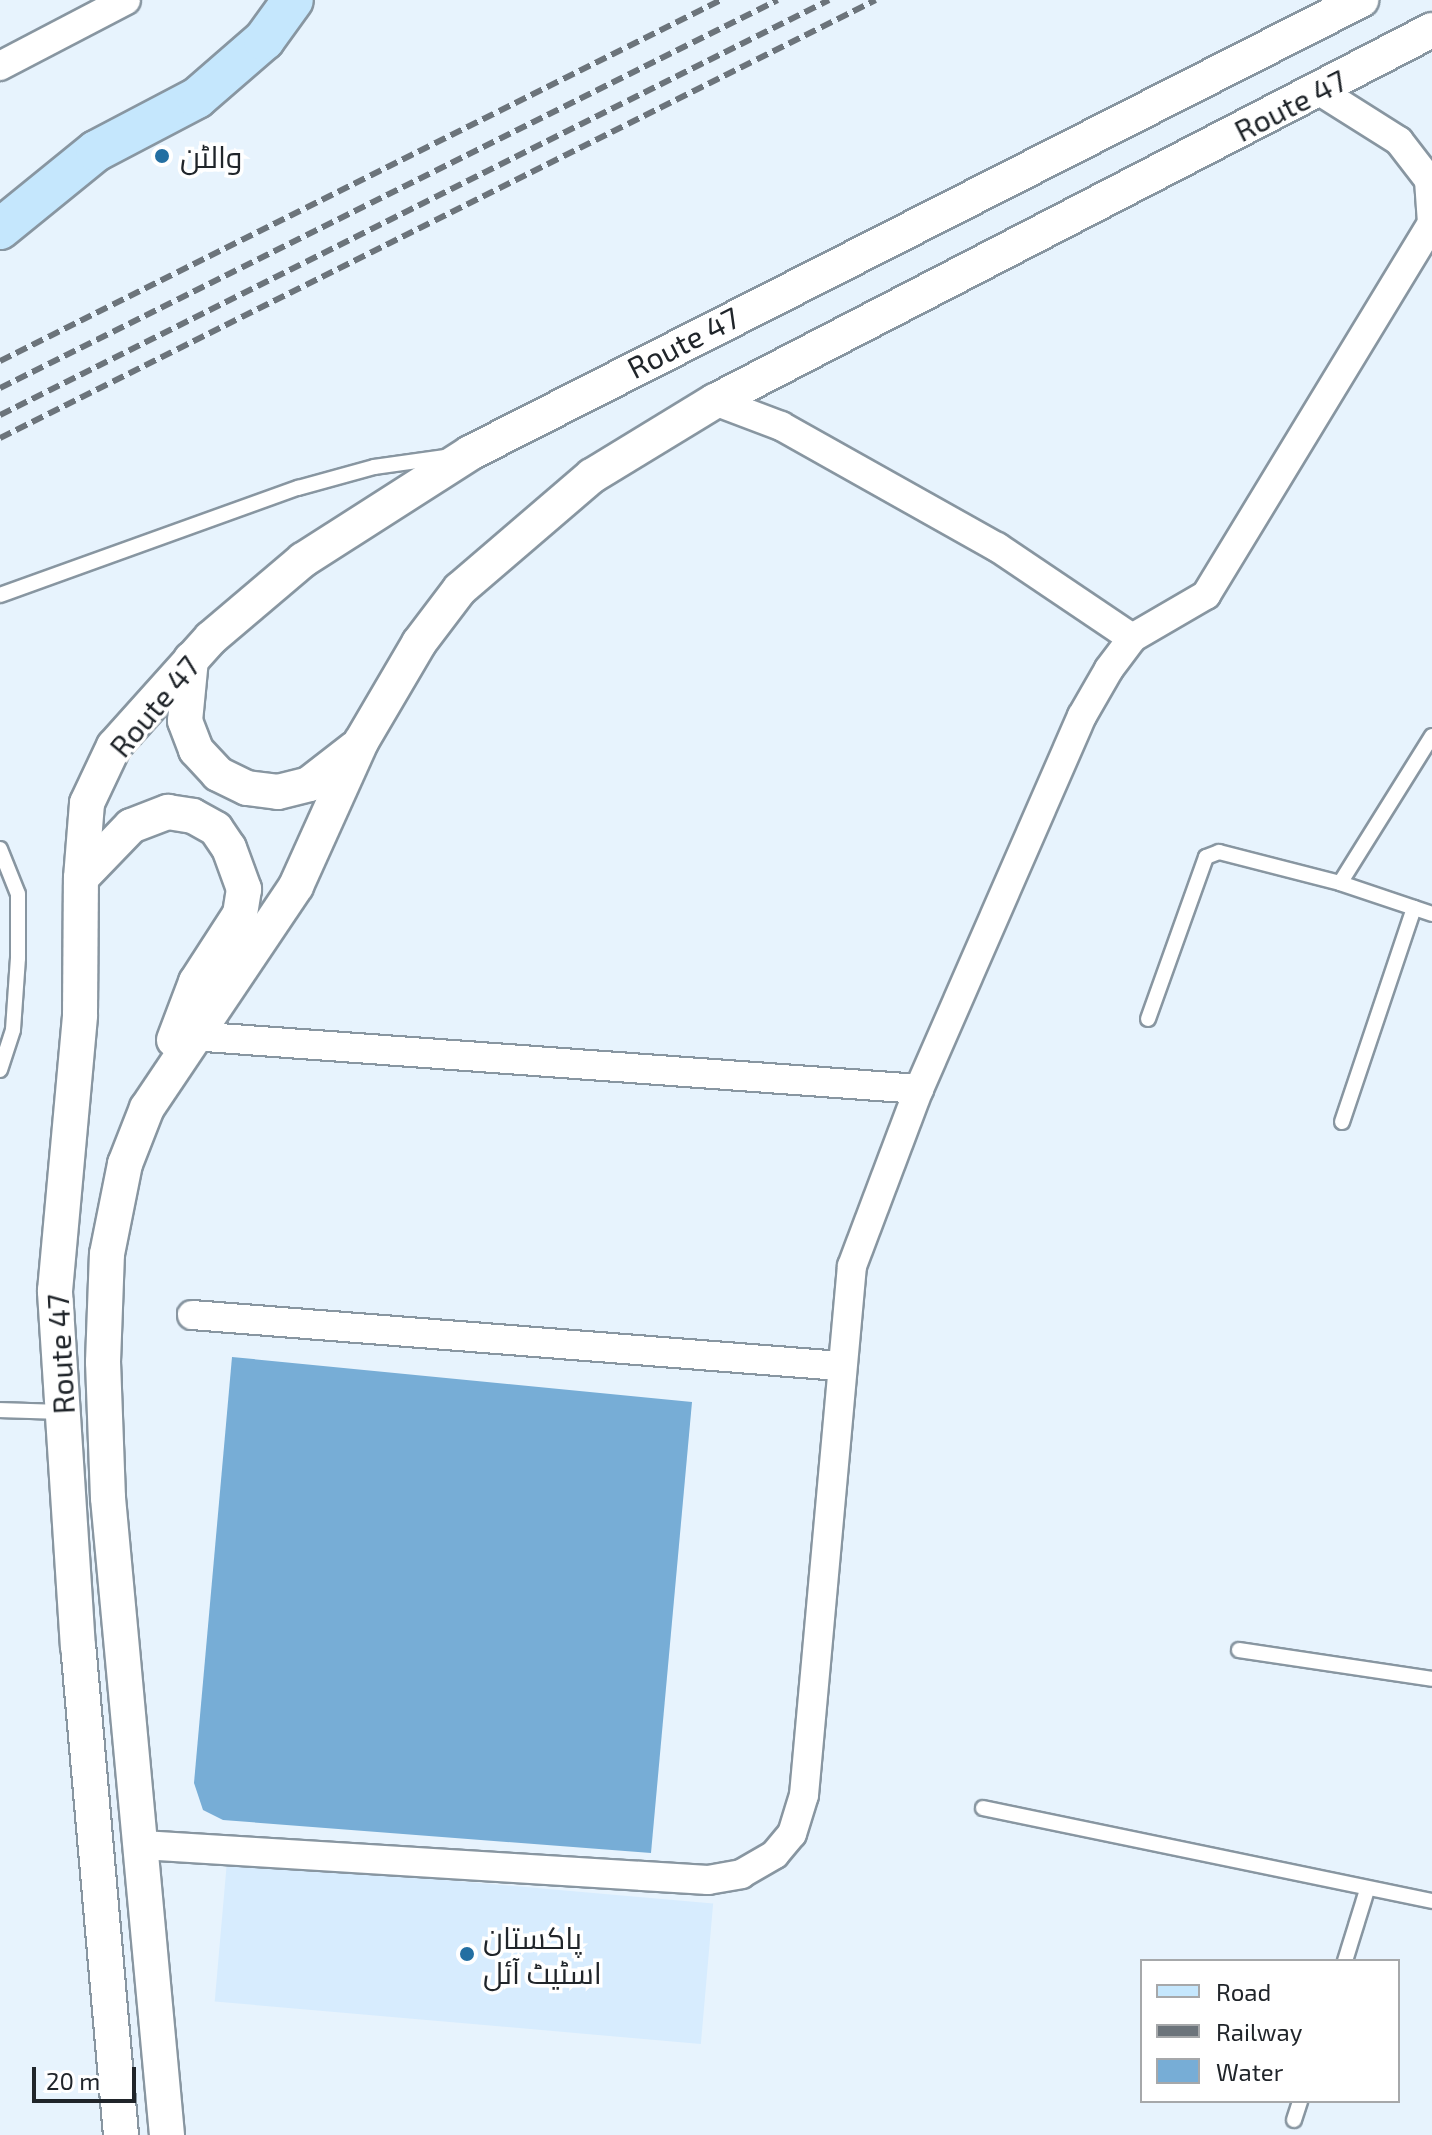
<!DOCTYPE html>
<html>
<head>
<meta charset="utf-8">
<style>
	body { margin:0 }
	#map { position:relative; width:1432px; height:2135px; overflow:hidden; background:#e7f3fd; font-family:"Exo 2",Cairo,sans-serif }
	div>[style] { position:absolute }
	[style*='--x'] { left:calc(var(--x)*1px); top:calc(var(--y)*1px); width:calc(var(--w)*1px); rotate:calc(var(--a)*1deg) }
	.built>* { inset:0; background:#d7ecfe; transform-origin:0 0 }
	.water>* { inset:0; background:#77add6 }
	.roads { filter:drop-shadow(2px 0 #8896a1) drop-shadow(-2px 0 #8896a1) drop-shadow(0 2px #8896a1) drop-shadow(0 -2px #8896a1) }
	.service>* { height:14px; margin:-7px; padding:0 7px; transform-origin:7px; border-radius:7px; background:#fff }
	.minor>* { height:28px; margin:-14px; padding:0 14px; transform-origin:14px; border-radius:14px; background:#fff }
	.tertiary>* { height:34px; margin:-17px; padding:0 17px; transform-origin:17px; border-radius:17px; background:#fff }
	.secondary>* { height:40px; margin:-20px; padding:0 20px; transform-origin:20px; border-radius:20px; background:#c5e7fd }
	.rail>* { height:6px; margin-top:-3px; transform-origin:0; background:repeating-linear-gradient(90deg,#6c747b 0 12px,transparent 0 18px) }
	.dots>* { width:22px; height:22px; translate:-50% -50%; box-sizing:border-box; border:4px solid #fff; border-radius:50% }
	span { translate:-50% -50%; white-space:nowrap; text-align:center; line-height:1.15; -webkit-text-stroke:7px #fff; paint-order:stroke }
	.street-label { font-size:30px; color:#20252a }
	.poi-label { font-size:30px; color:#20252a }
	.left { translate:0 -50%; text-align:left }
	.legend { position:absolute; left:1140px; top:1959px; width:260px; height:144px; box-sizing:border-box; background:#fff; border:2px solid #a6a8aa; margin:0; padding:10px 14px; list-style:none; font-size:24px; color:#20252a }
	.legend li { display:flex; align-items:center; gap:16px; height:40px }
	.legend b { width:40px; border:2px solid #a6a8aa }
	.scale { position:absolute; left:32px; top:2067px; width:104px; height:36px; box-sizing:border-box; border:4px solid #20252a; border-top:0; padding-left:10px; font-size:24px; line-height:28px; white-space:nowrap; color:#20252a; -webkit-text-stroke:6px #fff; paint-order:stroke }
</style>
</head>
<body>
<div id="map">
	<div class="built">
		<div style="left:227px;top:1861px;width:488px;height:141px;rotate:5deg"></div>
	</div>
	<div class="water">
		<div style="clip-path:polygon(232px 1357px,692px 1402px,651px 1853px,223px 1820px,203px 1810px,194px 1783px)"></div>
	</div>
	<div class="roads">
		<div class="service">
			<div style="--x:0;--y:595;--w:317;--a:-19.8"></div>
			<div style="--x:298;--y:488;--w:79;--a:-15.4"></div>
			<div style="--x:374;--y:467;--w:72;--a:-8"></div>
			<div style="--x:1432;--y:736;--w:173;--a:122"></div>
			<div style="--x:1340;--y:883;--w:97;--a:18.6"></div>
			<div style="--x:0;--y:849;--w:48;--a:68.2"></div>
			<div style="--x:18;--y:894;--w:64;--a:90"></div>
			<div style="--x:18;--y:958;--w:72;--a:94"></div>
			<div style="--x:13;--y:1030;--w:42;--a:108"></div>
			<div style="--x:1148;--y:1019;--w:172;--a:-70.3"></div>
			<div style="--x:1206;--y:857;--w:14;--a:-21"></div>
			<div style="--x:1219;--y:852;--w:125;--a:14.4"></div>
			<div style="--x:1342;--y:1122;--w:226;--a:-71.4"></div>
			<div style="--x:0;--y:1410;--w:63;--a:1.8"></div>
			<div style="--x:1239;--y:1650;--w:195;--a:8.5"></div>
			<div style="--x:983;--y:1808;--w:459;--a:11.7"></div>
			<div style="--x:1345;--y:1961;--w:74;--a:-72.8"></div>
			<div style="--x:1294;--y:2120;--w:20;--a:-72"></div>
		</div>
		<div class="minor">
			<div style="--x:0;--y:66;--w:142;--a:-27.6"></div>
			<div style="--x:715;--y:401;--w:71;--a:20.7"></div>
			<div style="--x:781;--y:426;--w:248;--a:29.3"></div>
			<div style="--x:997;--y:547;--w:163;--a:34"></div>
			<div style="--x:192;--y:1036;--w:729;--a:4.17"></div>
			<div style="--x:919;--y:1089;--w:407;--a:-66.4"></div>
			<div style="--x:1082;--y:716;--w:54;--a:-60.1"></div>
			<div style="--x:1109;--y:669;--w:39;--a:-53"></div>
			<div style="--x:1132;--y:638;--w:86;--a:-30.2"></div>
			<div style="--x:1206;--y:595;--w:435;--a:-58.7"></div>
			<div style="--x:1432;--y:223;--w:43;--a:-94"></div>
			<div style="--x:1429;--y:180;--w:49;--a:-127.6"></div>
			<div style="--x:1399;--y:141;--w:93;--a:-147.7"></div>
			<div style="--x:192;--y:1315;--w:650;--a:4.5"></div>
			<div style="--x:142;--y:1845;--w:567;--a:3.54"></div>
			<div style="--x:708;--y:1880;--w:34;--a:-10"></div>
			<div style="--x:741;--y:1874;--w:39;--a:-30"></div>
			<div style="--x:775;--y:1854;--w:26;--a:-50"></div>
			<div style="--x:792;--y:1834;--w:41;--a:-72.9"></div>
			<div style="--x:804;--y:1795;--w:531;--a:-84.82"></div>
			<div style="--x:852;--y:1266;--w:189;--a:-69.3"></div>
		</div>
		<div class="tertiary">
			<div style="--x:191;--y:659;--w:62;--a:95.5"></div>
			<div style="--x:185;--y:721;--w:31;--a:69"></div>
			<div style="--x:196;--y:750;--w:33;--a:47"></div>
			<div style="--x:218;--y:774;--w:32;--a:26"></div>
			<div style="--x:247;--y:788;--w:31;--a:7"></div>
			<div style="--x:278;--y:792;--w:32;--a:-14"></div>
			<div style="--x:309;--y:784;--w:58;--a:-38"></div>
			<div style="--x:81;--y:878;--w:72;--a:-46.1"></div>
			<div style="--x:131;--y:826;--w:40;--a:-21"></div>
			<div style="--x:168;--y:812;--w:25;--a:9"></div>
			<div style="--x:193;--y:816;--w:26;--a:29"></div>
			<div style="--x:216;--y:829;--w:23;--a:56"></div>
			<div style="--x:229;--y:848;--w:44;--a:69.9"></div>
			<div style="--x:244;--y:889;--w:25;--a:99"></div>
			<div style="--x:240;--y:914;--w:81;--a:122.9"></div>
			<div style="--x:196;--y:982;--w:62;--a:110.8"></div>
			<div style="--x:121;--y:2135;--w:489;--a:-95"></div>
			<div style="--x:78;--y:1648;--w:358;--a:-93.7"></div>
			<div style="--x:55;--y:1291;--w:277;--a:-84.8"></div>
			<div style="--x:80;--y:1015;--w:137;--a:-89.6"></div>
			<div style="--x:81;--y:878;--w:75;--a:-85.4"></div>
			<div style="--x:87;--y:803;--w:63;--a:-64.7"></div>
			<div style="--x:114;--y:746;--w:145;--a:-48.1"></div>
			<div style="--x:211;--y:638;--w:121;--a:-40.3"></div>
			<div style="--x:303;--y:560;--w:198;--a:-32.6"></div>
			<div style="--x:470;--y:453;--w:1000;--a:-26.95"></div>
			<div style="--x:167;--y:2135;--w:640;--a:-95.29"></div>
			<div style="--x:108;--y:1498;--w:136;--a:-92.1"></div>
			<div style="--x:103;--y:1362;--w:108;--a:-87.9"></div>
			<div style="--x:107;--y:1254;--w:92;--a:-78.7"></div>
			<div style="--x:125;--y:1164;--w:60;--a:-68.6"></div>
			<div style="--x:147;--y:1108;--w:267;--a:-56.1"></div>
			<div style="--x:296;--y:886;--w:158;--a:-65.7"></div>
			<div style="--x:361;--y:742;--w:115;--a:-59.6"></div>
			<div style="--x:419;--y:643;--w:68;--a:-52.8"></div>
			<div style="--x:460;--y:589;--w:174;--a:-40.6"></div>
			<div style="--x:592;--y:476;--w:144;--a:-31.4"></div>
			<div style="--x:715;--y:401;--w:807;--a:-27.36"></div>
		</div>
		<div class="secondary">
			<div style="--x:0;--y:229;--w:124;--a:-39.1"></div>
			<div style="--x:96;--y:151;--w:114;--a:-27.7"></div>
			<div style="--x:197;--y:98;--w:89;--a:-40.9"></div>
			<div style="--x:264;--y:40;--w:49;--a:-54.1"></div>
		</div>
	</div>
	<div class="rail">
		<div style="--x:0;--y:361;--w:806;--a:-26.6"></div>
		<div style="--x:0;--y:388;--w:869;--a:-26.51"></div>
		<div style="--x:0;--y:415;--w:927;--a:-26.59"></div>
		<div style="--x:0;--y:438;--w:979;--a:-26.57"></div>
	</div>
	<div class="dots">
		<div style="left:162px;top:156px;background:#236fa2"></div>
		<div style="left:467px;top:1954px;background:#236fa2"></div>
	</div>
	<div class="street-label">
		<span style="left:1290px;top:105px;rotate:-27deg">Route 47</span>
		<span style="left:683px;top:342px;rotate:-27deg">Route 47</span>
		<span style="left:154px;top:706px;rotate:-50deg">Route 47</span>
		<span style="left:60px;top:1354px;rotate:-93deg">Route 47</span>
	</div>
	<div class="poi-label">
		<span class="left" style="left:180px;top:156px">والٹن</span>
		<span class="left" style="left:483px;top:1954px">پاکستان<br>اسٹیٹ آئل</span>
	</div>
	<ul class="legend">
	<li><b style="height:10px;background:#c5e7fd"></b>Road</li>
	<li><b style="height:10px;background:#6c747b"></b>Railway</li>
	<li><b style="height:22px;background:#77add6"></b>Water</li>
	</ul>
	<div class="scale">20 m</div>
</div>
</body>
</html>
